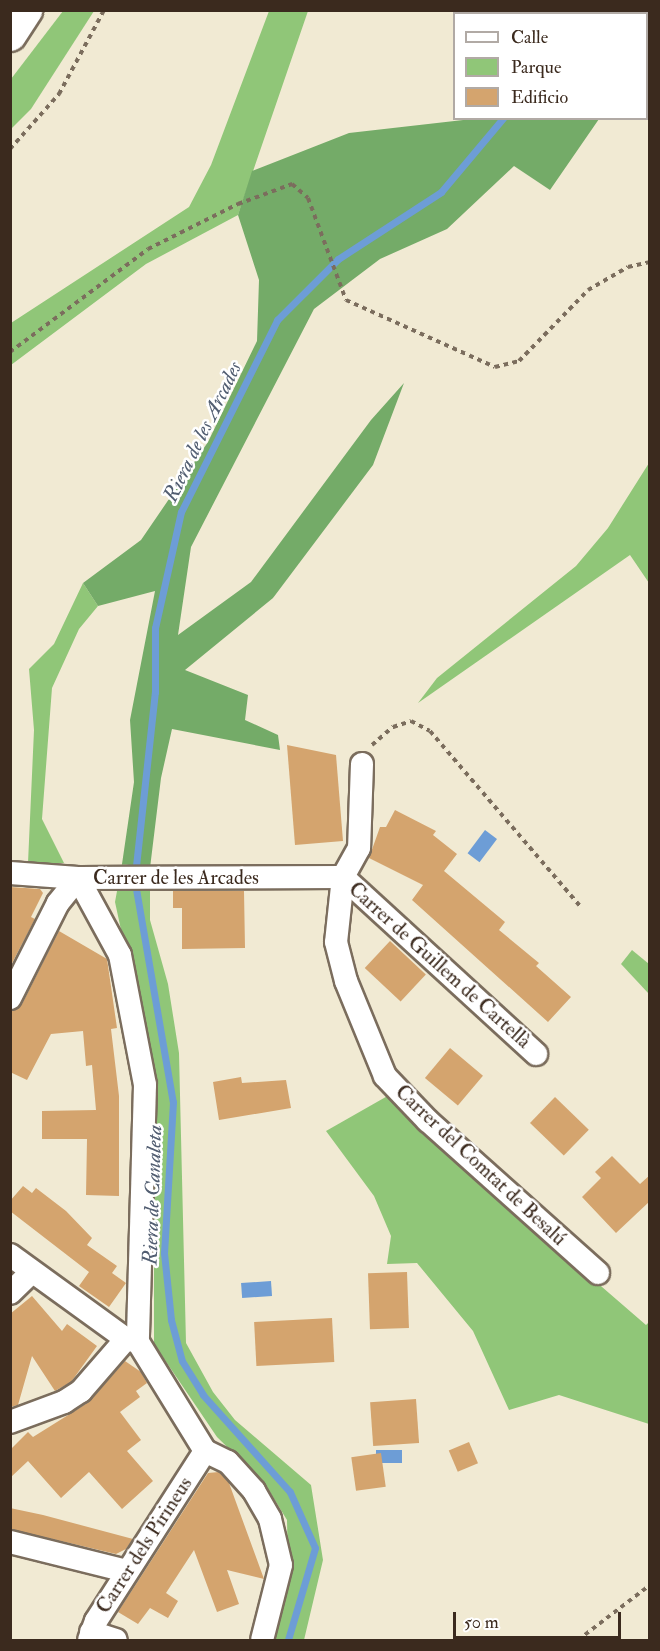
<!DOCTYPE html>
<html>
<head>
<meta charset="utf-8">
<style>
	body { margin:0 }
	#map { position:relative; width:660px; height:1651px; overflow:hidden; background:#f1ead3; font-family:"IM FELL Double Pica",serif }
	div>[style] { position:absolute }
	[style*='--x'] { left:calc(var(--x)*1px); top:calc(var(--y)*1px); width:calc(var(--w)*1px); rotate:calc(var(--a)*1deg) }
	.green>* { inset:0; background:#90c678 }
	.forest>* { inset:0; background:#74ab68 }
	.water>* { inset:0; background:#6d9dd6; transform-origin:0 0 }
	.stream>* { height:7px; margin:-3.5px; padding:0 3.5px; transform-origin:3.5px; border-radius:3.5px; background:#6d9dd6 }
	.building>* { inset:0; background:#d4a46e; transform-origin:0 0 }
	.path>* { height:4px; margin-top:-2px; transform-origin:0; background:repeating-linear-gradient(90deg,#7b6d5d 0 4.5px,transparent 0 9px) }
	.roads { filter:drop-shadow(2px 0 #7b6d5d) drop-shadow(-2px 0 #7b6d5d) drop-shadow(0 2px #7b6d5d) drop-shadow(0 -2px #7b6d5d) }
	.street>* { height:22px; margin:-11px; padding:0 11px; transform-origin:11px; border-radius:11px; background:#fff }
	.secondary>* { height:32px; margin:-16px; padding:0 16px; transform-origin:16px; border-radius:16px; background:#fff }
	span { translate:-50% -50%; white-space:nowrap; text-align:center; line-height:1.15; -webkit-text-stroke:5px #fff; paint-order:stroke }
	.street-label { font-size:20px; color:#3b2a1e }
	.water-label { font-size:21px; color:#525e71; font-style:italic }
	.frame { position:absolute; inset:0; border:12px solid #3b2a1e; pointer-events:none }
	.legend { position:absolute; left:453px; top:12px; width:195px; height:108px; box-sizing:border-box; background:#fff; border:2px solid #b1aaa5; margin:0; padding:8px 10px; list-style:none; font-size:18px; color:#3b2a1e }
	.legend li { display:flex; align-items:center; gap:12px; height:30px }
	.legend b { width:30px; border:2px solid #b1aaa5 }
	.scale { position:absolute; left:453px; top:1612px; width:168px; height:27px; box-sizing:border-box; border:3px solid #3b2a1e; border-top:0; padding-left:8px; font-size:18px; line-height:21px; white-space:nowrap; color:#3b2a1e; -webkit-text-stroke:4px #fff; paint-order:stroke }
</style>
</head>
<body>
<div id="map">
	<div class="green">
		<div style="clip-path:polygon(63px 11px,94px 11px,31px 109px,11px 129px,11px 79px)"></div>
		<div style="clip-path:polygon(269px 11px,308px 11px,238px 215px,146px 264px,11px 365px,11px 323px,189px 207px,211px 165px)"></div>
		<div style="clip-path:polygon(649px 463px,649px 583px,630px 555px,418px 703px,437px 678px,576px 566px,608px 528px)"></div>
		<div style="clip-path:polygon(83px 583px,98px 606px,79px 629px,52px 688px,42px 819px,64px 863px,28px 863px,34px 730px,29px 669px,54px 644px)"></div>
		<div style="clip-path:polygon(122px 864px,150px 868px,150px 920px,168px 984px,179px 1053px,186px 1343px,213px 1392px,235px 1420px,311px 1485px,323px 1560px,304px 1640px,273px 1640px,288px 1572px,287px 1520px,265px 1484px,217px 1437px,154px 1344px,154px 1145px,134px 990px,115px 902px)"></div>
		<div style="clip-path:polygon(632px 950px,649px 964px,649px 994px,621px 964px)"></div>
		<div style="clip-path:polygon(391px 1094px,417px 1127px,646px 1325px,649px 1322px,649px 1424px,559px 1395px,509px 1410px,473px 1331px,417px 1263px,387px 1264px,391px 1236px,374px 1196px,326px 1131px)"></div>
	</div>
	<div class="forest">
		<div style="clip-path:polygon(553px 10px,649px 11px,649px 46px,647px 50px,646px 14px,551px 13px)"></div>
		<div style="clip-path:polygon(472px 119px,599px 119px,550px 190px,514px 166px,447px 229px,380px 259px,314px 309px,191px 547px,178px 635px,251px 582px,371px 420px,404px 383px,373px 465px,273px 598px,185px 670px,248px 695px,245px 720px,278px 735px,280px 750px,172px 729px,161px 778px,150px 868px,122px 864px,134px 782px,130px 720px,155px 591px,98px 606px,83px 583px,141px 540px,208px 442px,257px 341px,259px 280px,238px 215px,252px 171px,349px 133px)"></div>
	</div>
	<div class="water">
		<div style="left:485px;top:830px;width:15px;height:29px;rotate:37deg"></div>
		<div style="left:271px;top:1281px;width:15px;height:30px;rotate:86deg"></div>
		<div style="left:402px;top:1450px;width:13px;height:26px;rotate:90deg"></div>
	</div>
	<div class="stream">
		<div style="--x:568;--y:14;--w:4;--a:-63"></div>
		<div style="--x:136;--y:866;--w:175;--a:-83.8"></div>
		<div style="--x:155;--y:692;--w:64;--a:-90"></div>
		<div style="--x:155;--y:628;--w:119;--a:-77.4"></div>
		<div style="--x:181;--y:512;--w:215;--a:-63.4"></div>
		<div style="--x:277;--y:320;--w:86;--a:-45"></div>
		<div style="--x:338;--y:259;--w:123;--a:-33"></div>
		<div style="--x:441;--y:192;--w:97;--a:-50"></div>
		<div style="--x:135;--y:883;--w:222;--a:80.2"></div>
		<div style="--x:173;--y:1102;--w:151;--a:93.4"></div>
		<div style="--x:164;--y:1253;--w:67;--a:84"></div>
		<div style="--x:171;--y:1320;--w:42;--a:75"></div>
		<div style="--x:182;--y:1361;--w:40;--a:58"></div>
		<div style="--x:203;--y:1395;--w:130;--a:48.1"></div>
		<div style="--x:290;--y:1492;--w:61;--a:65.9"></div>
		<div style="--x:315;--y:1548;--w:96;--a:106.4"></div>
	</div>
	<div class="building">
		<div style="clip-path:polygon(287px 745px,336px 755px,343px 841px,295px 845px)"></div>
		<div style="clip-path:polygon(395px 810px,436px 831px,433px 835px,457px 854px,444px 871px,505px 922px,499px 930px,539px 963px,536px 966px,571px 997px,548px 1022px,412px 900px,423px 885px,369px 858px,380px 827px,386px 827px)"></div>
		<div style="clip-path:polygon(10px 887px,40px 889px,43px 893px,31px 917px,35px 919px,10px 967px)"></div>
		<div style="clip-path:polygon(173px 891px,244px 891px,245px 948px,182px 949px,182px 908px,173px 908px)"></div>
		<div style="clip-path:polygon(59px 931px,107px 959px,117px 1028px,111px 1029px,119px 1096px,119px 1196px,86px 1195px,87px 1139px,42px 1139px,42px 1111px,96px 1110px,92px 1065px,86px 1066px,83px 1031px,51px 1034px,27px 1080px,10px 1072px,10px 1011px,22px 1004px)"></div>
		<div style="left:390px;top:941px;width:49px;height:37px;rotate:43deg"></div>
		<div style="left:450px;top:1048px;width:43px;height:39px;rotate:40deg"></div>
		<div style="clip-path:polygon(241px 1077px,242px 1083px,286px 1080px,291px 1108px,219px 1120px,213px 1082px)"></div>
		<div style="left:555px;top:1097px;width:47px;height:36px;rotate:44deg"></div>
		<div style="clip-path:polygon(612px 1156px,640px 1184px,650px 1175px,650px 1201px,616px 1233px,582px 1197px,601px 1178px,595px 1172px)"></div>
		<div style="clip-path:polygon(23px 1186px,32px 1193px,36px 1188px,66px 1211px,92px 1238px,87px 1245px,117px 1266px,112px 1273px,126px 1283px,109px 1307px,79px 1286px,89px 1272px,10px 1211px,10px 1201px)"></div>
		<div style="left:407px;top:1272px;width:56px;height:39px;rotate:88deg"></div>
		<div style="clip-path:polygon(32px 1296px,62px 1331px,67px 1324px,97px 1346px,71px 1382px,55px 1391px,32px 1356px,18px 1405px,10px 1407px,10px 1314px)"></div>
		<div style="left:332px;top:1318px;width:44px;height:78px;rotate:87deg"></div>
		<div style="clip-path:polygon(125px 1361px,141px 1372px,147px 1383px,136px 1391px,140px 1397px,120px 1412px,141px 1440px,127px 1451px,153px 1481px,122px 1509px,89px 1472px,61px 1498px,28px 1461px,10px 1478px,10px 1450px,28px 1432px,33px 1437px,89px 1402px)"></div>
		<div style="left:416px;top:1399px;width:44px;height:46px;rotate:86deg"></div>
		<div style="left:469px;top:1442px;width:23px;height:22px;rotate:67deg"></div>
		<div style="left:381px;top:1453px;width:34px;height:30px;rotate:82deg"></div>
		<div style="clip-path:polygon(219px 1472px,229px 1483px,264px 1579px,227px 1570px,239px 1604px,217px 1612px,194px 1550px,166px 1593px,178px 1601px,168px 1618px,150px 1608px,138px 1624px,118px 1612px,208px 1473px)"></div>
		<div style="clip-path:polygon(10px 1508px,43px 1515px,133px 1539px,126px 1549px,116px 1554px,10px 1529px)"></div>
	</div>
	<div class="path">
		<div style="--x:10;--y:149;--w:74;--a:-48.3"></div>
		<div style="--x:59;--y:94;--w:95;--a:-61.8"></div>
		<div style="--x:10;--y:352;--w:172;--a:-36.7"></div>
		<div style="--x:148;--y:249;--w:101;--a:-26.6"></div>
		<div style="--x:238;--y:204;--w:58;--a:-20.3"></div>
		<div style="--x:292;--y:184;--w:21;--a:41"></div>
		<div style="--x:308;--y:198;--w:109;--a:69.6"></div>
		<div style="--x:346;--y:300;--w:163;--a:24.2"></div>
		<div style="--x:495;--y:367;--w:25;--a:-14"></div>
		<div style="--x:519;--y:361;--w:99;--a:-45.8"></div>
		<div style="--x:588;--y:290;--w:46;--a:-29.9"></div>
		<div style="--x:628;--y:267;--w:23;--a:-13"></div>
		<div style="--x:372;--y:745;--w:28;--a:-41"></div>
		<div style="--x:393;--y:727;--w:19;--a:-18"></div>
		<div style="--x:411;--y:721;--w:21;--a:28"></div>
		<div style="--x:430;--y:731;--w:232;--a:49.4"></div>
		<div style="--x:578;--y:1640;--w:91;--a:-37.4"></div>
	</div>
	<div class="roads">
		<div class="street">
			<div style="--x:362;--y:764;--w:84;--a:92"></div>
			<div style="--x:359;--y:848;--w:33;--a:119"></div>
			<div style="--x:343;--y:877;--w:65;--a:96.1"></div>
			<div style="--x:336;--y:942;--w:40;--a:75.6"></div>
			<div style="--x:346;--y:981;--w:103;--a:67.7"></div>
			<div style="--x:385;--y:1076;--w:62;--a:46.3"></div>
			<div style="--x:428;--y:1121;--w:228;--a:41.8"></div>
			<div style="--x:10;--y:873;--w:68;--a:4.2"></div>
			<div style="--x:78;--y:878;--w:265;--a:-0.2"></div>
			<div style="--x:343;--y:877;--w:262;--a:42.5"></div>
			<div style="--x:78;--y:878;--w:88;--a:61.4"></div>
			<div style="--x:120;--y:955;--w:132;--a:79.1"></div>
			<div style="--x:145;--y:1085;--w:257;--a:91.6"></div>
			<div style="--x:138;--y:1342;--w:128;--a:58.4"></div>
			<div style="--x:205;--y:1451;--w:25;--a:26"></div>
			<div style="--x:228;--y:1462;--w:39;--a:48"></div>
			<div style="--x:254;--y:1491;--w:32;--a:60"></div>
			<div style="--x:270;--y:1519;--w:47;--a:76.6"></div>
			<div style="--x:281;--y:1565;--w:77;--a:104.2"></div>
			<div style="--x:10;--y:998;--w:106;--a:-63.2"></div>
			<div style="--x:58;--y:903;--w:32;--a:-51"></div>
			<div style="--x:10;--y:1255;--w:143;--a:35.9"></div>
			<div style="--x:126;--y:1339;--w:12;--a:14"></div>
			<div style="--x:10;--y:1293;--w:30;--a:-44"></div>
			<div style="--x:10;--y:1422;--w:58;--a:-20.3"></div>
			<div style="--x:64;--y:1402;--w:20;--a:-33"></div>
			<div style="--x:81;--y:1391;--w:69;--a:-49.1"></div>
			<div style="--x:10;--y:1542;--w:120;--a:14"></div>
			<div style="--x:91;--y:1632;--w:26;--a:18"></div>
			<div style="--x:89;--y:1640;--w:20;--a:-70"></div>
			<div style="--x:96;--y:1621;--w:202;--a:-57.3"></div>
		</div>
		<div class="secondary">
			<div style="--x:10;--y:35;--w:30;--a:-57"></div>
		</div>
	</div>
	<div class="street-label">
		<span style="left:176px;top:877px">Carrer de les Arcades</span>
		<span style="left:440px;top:965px;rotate:42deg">Carrer de Guillem de Cartellà</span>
		<span style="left:481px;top:1165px;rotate:43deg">Carrer del Comtat de Besalú</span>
		<span style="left:144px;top:1545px;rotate:-57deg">Carrer dels Pirineus</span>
	</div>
	<div class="water-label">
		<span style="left:203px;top:432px;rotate:-64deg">Riera de les Arcades</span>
		<span style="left:153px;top:1195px;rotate:-88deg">Riera de Canaleta</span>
	</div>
	<div class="frame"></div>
	<ul class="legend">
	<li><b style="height:8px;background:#fff"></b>Calle</li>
	<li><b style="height:16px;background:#90c678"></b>Parque</li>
	<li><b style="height:16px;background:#d4a46e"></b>Edificio</li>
	</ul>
	<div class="scale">50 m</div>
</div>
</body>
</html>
